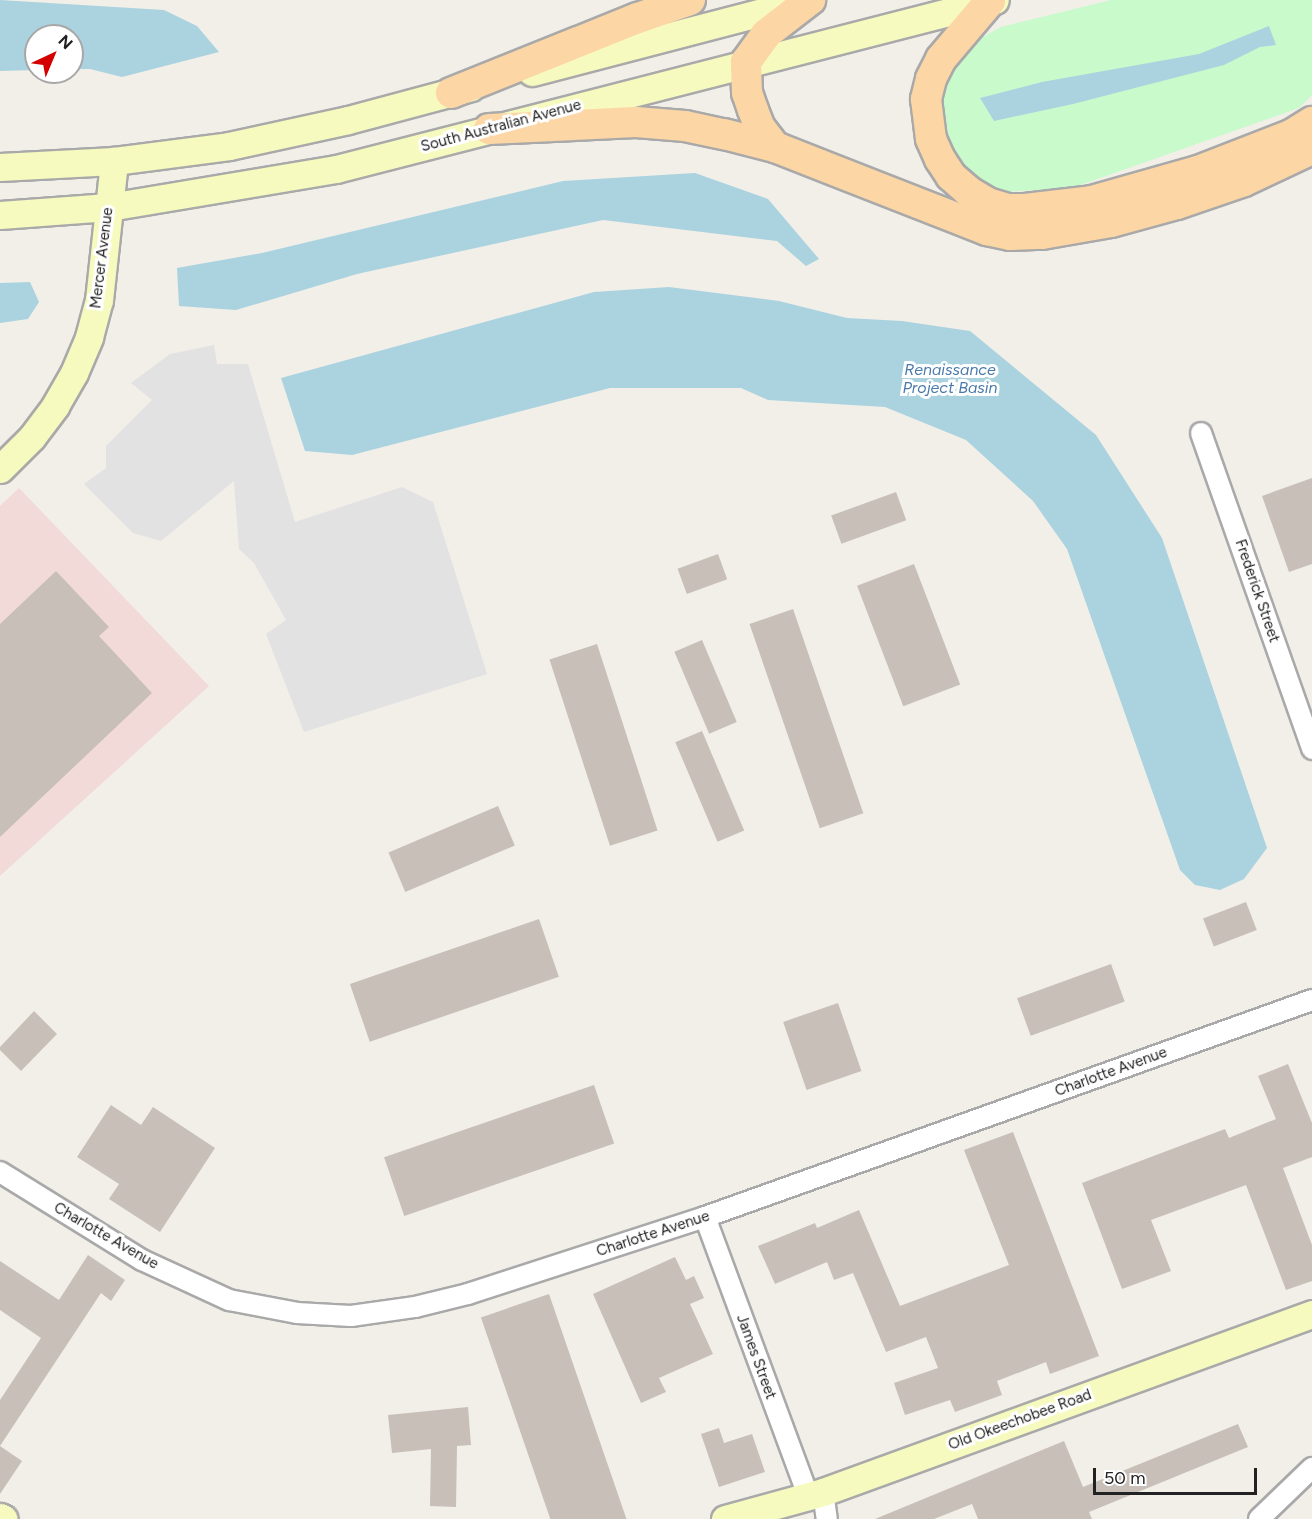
<!DOCTYPE html>
<html>
<head>
<meta charset="utf-8">
<style>
	body { margin:0 }
	#map { position:relative; width:1312px; height:1519px; overflow:hidden; background:#f2efe9; font-family:Figtree,sans-serif }
	div>[style] { position:absolute }
	[style*='--x'] { left:calc(var(--x)*1px); top:calc(var(--y)*1px); width:calc(var(--w)*1px); rotate:calc(var(--a)*1deg) }
	.commercial>* { inset:0; background:#f2dad9 }
	.park>* { inset:0; background:#c8facc }
	.parking>* { inset:0; background:#e2e2e2 }
	.water>* { inset:0; background:#aad3df }
	.building>* { inset:0; background:#c7bfb8; transform-origin:0 0 }
	.roads { filter:drop-shadow(2px 0 #a9a9a9) drop-shadow(-2px 0 #a9a9a9) drop-shadow(0 2px #a9a9a9) drop-shadow(0 -2px #a9a9a9) }
	.street>* { height:20px; margin:-10px; padding:0 10px; transform-origin:10px; border-radius:10px; background:#fff }
	.secondary>* { height:27px; margin:-13.5px; padding:0 13.5px; transform-origin:13.5px; border-radius:13.5px; background:#f7fabf }
	.primary>* { height:30px; margin:-15px; padding:0 15px; transform-origin:15px; border-radius:15px; background:#fcd6a4 }
	span { translate:-50% -50%; white-space:nowrap; text-align:center; line-height:1.15; -webkit-text-stroke:6px #fff; paint-order:stroke }
	.street-label { font-size:15px; color:#222 }
	.water-label { font-size:16px; color:#4a7aab; font-style:italic }
	.north { position:absolute; left:24px; top:24px; width:60px; height:60px; box-sizing:border-box; background:#fff; border:2px solid #a7a7a7; border-radius:50%; rotate:44deg; font-size:16px; font-weight:700; line-height:24px; text-align:center; color:#222 }
	.north::after { content:''; display:block; margin:auto; width:21px; height:27px; background:#d40000; clip-path:polygon(50% 0,100% 100%,50% 72%,0 100%) }
	.scale { position:absolute; left:1093px; top:1468px; width:164px; height:27px; box-sizing:border-box; border:3px solid #222; border-top:0; padding-left:8px; font-size:18px; line-height:21px; white-space:nowrap; color:#222; -webkit-text-stroke:4px #fff; paint-order:stroke }
</style>
</head>
<body>
<div id="map">
	<div class="commercial">
		<div style="clip-path:polygon(19px 488px,209px 686px,0 876px,0 506px)"></div>
	</div>
	<div class="park">
		<div style="clip-path:polygon(1111px 0,1312px 0,1312px 95px,1299px 108px,1072px 188px,1005px 192px,975px 178px,954px 155px,938px 120px,939px 86px,963px 48px,1001px 27px)"></div>
	</div>
	<div class="parking">
		<div style="clip-path:polygon(214px 345px,217px 364px,248px 364px,295px 522px,402px 487px,433px 502px,487px 674px,304px 732px,266px 634px,286px 620px,254px 563px,239px 549px,234px 481px,161px 541px,133px 533px,84px 484px,106px 468px,106px 446px,152px 400px,131px 383px,170px 354px)"></div>
	</div>
	<div class="water">
		<div style="clip-path:polygon(0 0,164px 10px,197px 26px,219px 52px,122px 77px,90px 69px,72px 69px,72px 36px,36px 36px,36px 70px,0 71px)"></div>
		<div style="clip-path:polygon(1269px 26px,1276px 45px,1260px 47px,1224px 65px,1073px 104px,994px 121px,980px 98px,1042px 82px,1199px 54px)"></div>
		<div style="clip-path:polygon(695px 173px,768px 199px,819px 259px,806px 266px,777px 241px,603px 220px,357px 274px,236px 310px,179px 306px,177px 268px,262px 253px,563px 181px)"></div>
		<div style="clip-path:polygon(30px 282px,39px 302px,28px 319px,0 323px,0 283px)"></div>
		<div style="clip-path:polygon(669px 287px,779px 301px,847px 318px,902px 321px,970px 331px,1096px 435px,1162px 538px,1267px 848px,1244px 879px,1220px 890px,1195px 885px,1180px 870px,1067px 549px,1033px 501px,966px 440px,885px 407px,768px 400px,741px 388px,610px 388px,352px 455px,305px 451px,281px 378px,594px 292px)"></div>
	</div>
	<div class="building">
		<div style="clip-path:polygon(1312px 478px,1312px 564px,1289px 572px,1262px 496px)"></div>
		<div style="left:896px;top:492px;width:30px;height:69px;rotate:70deg"></div>
		<div style="left:718px;top:554px;width:27px;height:43px;rotate:70deg"></div>
		<div style="left:914px;top:564px;width:129px;height:61px;rotate:69deg"></div>
		<div style="clip-path:polygon(56px 571px,109px 627px,99px 636px,152px 693px,0 837px,0 624px)"></div>
		<div style="left:793px;top:609px;width:216px;height:46px;rotate:71deg"></div>
		<div style="left:702px;top:640px;width:89px;height:30px;rotate:67deg"></div>
		<div style="left:597px;top:644px;width:196px;height:50px;rotate:72deg"></div>
		<div style="left:702px;top:731px;width:108px;height:29px;rotate:67deg"></div>
		<div style="left:498px;top:806px;width:43px;height:119px;rotate:67deg"></div>
		<div style="left:1246px;top:902px;width:30px;height:46px;rotate:69deg"></div>
		<div style="left:539px;top:919px;width:61px;height:200px;rotate:71deg"></div>
		<div style="left:1111px;top:964px;width:40px;height:100px;rotate:70deg"></div>
		<div style="left:838px;top:1003px;width:72px;height:58px;rotate:71deg"></div>
		<div style="clip-path:polygon(34px 1011px,57px 1034px,21px 1071px,0 1050px,0 1047px)"></div>
		<div style="clip-path:polygon(1288px 1064px,1312px 1123px,1312px 1157px,1283px 1168px,1312px 1245px,1312px 1281px,1286px 1290px,1246px 1185px,1151px 1220px,1171px 1271px,1122px 1289px,1082px 1183px,1225px 1129px,1229px 1138px,1276px 1119px,1258px 1076px)"></div>
		<div style="left:594px;top:1085px;width:62px;height:222px;rotate:71deg"></div>
		<div style="clip-path:polygon(111px 1105px,141px 1125px,153px 1107px,215px 1148px,160px 1232px,109px 1199px,119px 1184px,77px 1157px)"></div>
		<div style="clip-path:polygon(1013px 1132px,1099px 1356px,1050px 1374px,1046px 1362px,997px 1381px,1002px 1395px,955px 1412px,950px 1400px,905px 1415px,894px 1383px,938px 1368px,926px 1337px,886px 1352px,853px 1273px,834px 1280px,827px 1262px,775px 1284px,758px 1246px,815px 1223px,817px 1228px,859px 1210px,900px 1306px,1009px 1265px,964px 1150px)"></div>
		<div style="clip-path:polygon(88px 1255px,125px 1280px,111px 1301px,101px 1293px,0 1446px,22px 1461px,0 1494px,0 1400px,41px 1338px,0 1310px,0 1261px,59px 1300px)"></div>
		<div style="clip-path:polygon(675px 1257px,686px 1280px,694px 1276px,704px 1298px,690px 1304px,713px 1354px,659px 1378px,666px 1392px,641px 1403px,593px 1294px)"></div>
		<div style="left:549px;top:1294px;width:238px;height:72px;rotate:71deg"></div>
		<div style="clip-path:polygon(468px 1407px,471px 1445px,457px 1446px,456px 1507px,430px 1506px,431px 1449px,392px 1453px,388px 1415px)"></div>
		<div style="clip-path:polygon(1238px 1424px,1248px 1447px,1089px 1512px,1092px 1519px,978px 1519px,972px 1504px,934px 1519px,875px 1519px,1064px 1441px,1083px 1487px)"></div>
		<div style="clip-path:polygon(719px 1428px,724px 1443px,752px 1434px,765px 1472px,719px 1487px,701px 1434px)"></div>
	</div>
	<div class="roads">
		<div class="street">
			<div style="--x:1201;--y:433;--w:335;--a:70.6"></div>
			<div style="--x:0;--y:1172;--w:167;--a:31.8"></div>
			<div style="--x:142;--y:1260;--w:96;--a:24.7"></div>
			<div style="--x:229;--y:1300;--w:69;--a:10.8"></div>
			<div style="--x:297;--y:1313;--w:54;--a:3.2"></div>
			<div style="--x:351;--y:1316;--w:65;--a:-8"></div>
			<div style="--x:415;--y:1307;--w:55;--a:-13.8"></div>
			<div style="--x:468;--y:1294;--w:249;--a:-18"></div>
			<div style="--x:705;--y:1217;--w:645;--a:-19.67"></div>
			<div style="--x:705;--y:1217;--w:297;--a:69.7"></div>
			<div style="--x:823;--y:1492;--w:27;--a:82"></div>
			<div style="--x:1259;--y:1519;--w:74;--a:-43.9"></div>
		</div>
		<div class="secondary">
			<div style="--x:532;--y:72;--w:285;--a:-14.6"></div>
			<div style="--x:0;--y:167;--w:114;--a:-3"></div>
			<div style="--x:114;--y:161;--w:116;--a:-7.4"></div>
			<div style="--x:229;--y:146;--w:122;--a:-12.3"></div>
			<div style="--x:348;--y:120;--w:127;--a:-15"></div>
			<div style="--x:0;--y:215;--w:109;--a:-4.2"></div>
			<div style="--x:109;--y:207;--w:230;--a:-9.5"></div>
			<div style="--x:336;--y:169;--w:680;--a:-14.38"></div>
			<div style="--x:0;--y:469;--w:45;--a:-45"></div>
			<div style="--x:32;--y:437;--w:39;--a:-53"></div>
			<div style="--x:55;--y:406;--w:38;--a:-60"></div>
			<div style="--x:74;--y:373;--w:39;--a:-67"></div>
			<div style="--x:89;--y:337;--w:38;--a:-75"></div>
			<div style="--x:99;--y:300;--w:140;--a:-83.8"></div>
			<div style="--x:0;--y:1517;--w:4;--a:27"></div>
			<div style="--x:725;--y:1519;--w:102;--a:-15.4"></div>
			<div style="--x:823;--y:1492;--w:520;--a:-20"></div>
		</div>
		<div class="primary">
			<div style="--x:990;--y:1;--w:76;--a:130.2"></div>
			<div style="--x:941;--y:59;--w:22;--a:117"></div>
			<div style="--x:931;--y:79;--w:21;--a:104"></div>
			<div style="--x:926;--y:99;--w:40;--a:82.9"></div>
			<div style="--x:931;--y:139;--w:22;--a:66"></div>
			<div style="--x:940;--y:159;--w:20;--a:57"></div>
			<div style="--x:951;--y:176;--w:23;--a:41"></div>
			<div style="--x:968;--y:191;--w:23;--a:31"></div>
			<div style="--x:988;--y:203;--w:21;--a:17"></div>
			<div style="--x:1008;--y:209;--w:17;--a:0"></div>
			<div style="--x:1025;--y:209;--w:67;--a:-6.8"></div>
			<div style="--x:1092;--y:201;--w:110;--a:-15.8"></div>
			<div style="--x:1198;--y:171;--w:100;--a:-21.2"></div>
			<div style="--x:1291;--y:135;--w:25;--a:-32"></div>
			<div style="--x:451;--y:93;--w:201;--a:-21.9"></div>
			<div style="--x:638;--y:18;--w:55;--a:-19.1"></div>
			<div style="--x:489;--y:129;--w:147;--a:-2.7"></div>
			<div style="--x:636;--y:122;--w:49;--a:4.7"></div>
			<div style="--x:685;--y:126;--w:40;--a:12"></div>
			<div style="--x:724;--y:134;--w:53;--a:14.3"></div>
			<div style="--x:775;--y:147;--w:228;--a:21.4"></div>
			<div style="--x:987;--y:230;--w:24;--a:12"></div>
			<div style="--x:1010;--y:235;--w:32;--a:-2"></div>
			<div style="--x:1042;--y:234;--w:70;--a:-9.9"></div>
			<div style="--x:1111;--y:222;--w:68;--a:-15.3"></div>
			<div style="--x:1177;--y:204;--w:71;--a:-18.9"></div>
			<div style="--x:1244;--y:181;--w:75;--a:-25.2"></div>
			<div style="--x:775;--y:147;--w:24;--a:-128"></div>
			<div style="--x:760;--y:128;--w:19;--a:-111"></div>
			<div style="--x:753;--y:110;--w:18;--a:-109"></div>
			<div style="--x:747;--y:93;--w:31;--a:-92"></div>
			<div style="--x:746;--y:62;--w:34;--a:-54"></div>
			<div style="--x:766;--y:34;--w:56;--a:-37.7"></div>
		</div>
	</div>
	<div class="street-label">
		<span style="left:501px;top:126px;rotate:-15deg">South Australian Avenue</span>
		<span style="left:102px;top:258px;rotate:-83deg">Mercer Avenue</span>
		<span style="left:1257px;top:591px;rotate:71deg">Frederick Street</span>
		<span style="left:1111px;top:1072px;rotate:-20deg">Charlotte Avenue</span>
		<span style="left:653px;top:1234px;rotate:-18deg">Charlotte Avenue</span>
		<span style="left:106px;top:1236px;rotate:30deg">Charlotte Avenue</span>
		<span style="left:756px;top:1357px;rotate:70deg">James Street</span>
		<span style="left:1020px;top:1420px;rotate:-20deg">Old Okeechobee Road</span>
	</div>
	<div class="water-label">
		<span style="left:950px;top:379px">Renaissance<br>Project Basin</span>
	</div>
	<div class="north">N</div>
	<div class="scale">50 m</div>
</div>
</body>
</html>
